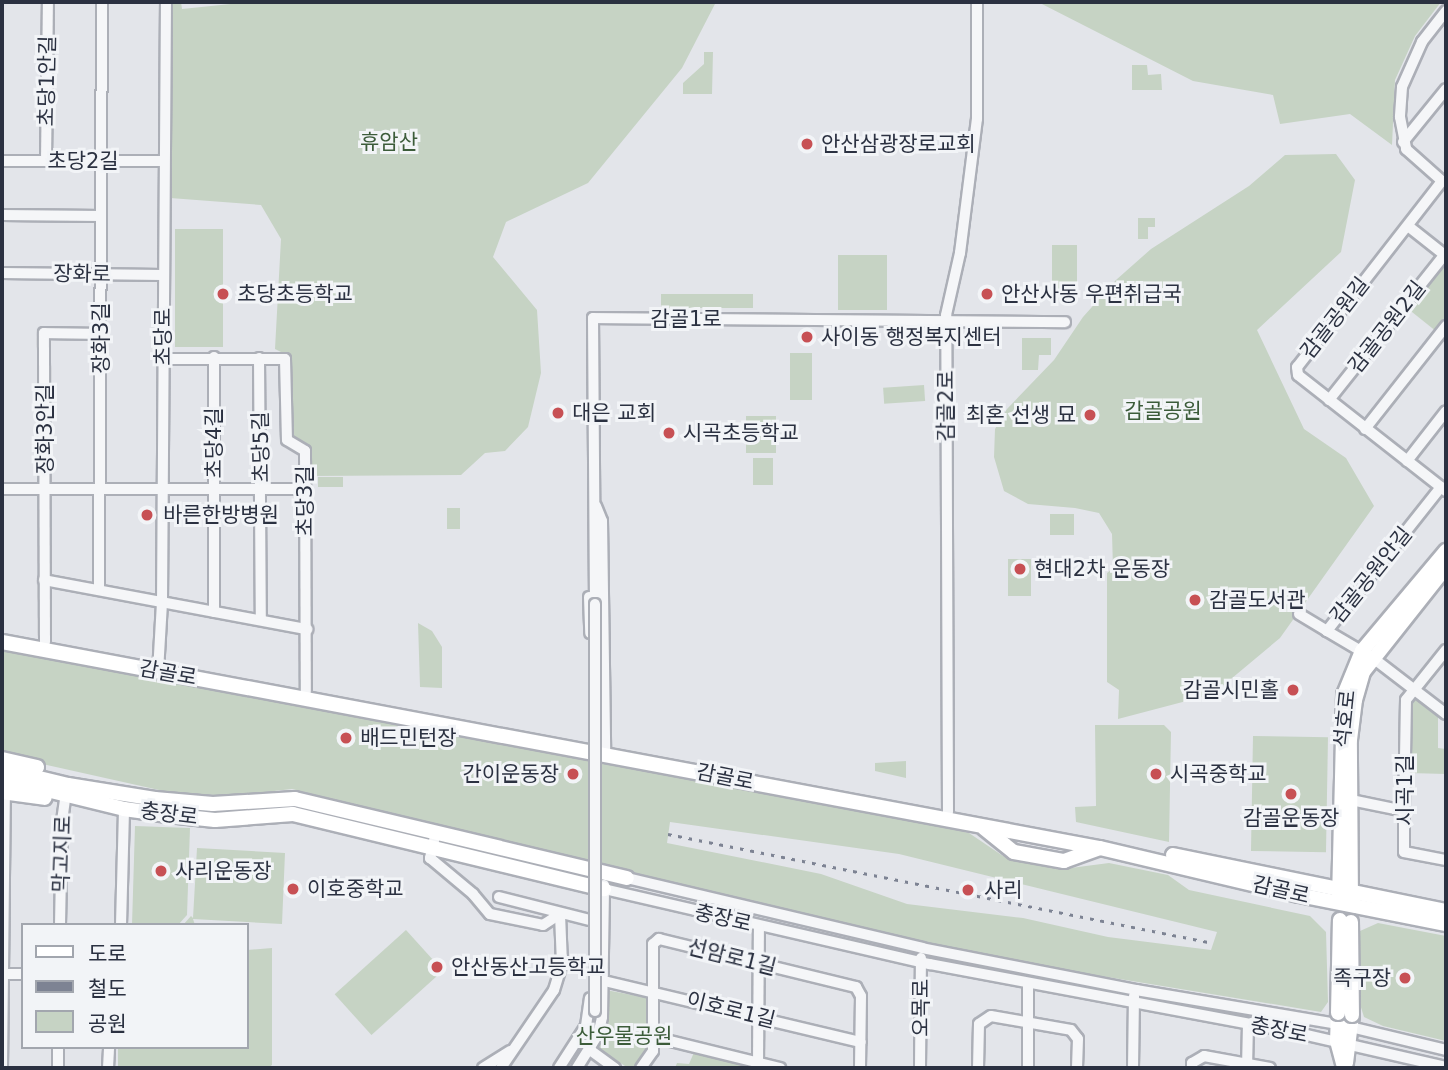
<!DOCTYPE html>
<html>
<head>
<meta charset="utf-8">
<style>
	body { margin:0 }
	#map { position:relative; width:1448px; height:1070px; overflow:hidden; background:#e3e5ea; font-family:"DejaVu Sans","Noto Sans KR",sans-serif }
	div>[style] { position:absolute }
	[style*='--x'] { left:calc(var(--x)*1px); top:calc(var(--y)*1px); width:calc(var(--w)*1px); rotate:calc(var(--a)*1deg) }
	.green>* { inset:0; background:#c6d3c4; transform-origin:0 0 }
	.roads { filter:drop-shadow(2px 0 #acafb7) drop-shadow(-2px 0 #acafb7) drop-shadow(0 2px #acafb7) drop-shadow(0 -2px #acafb7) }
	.minor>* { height:10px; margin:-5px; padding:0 5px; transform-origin:5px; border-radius:5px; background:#f5f6f8 }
	.major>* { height:14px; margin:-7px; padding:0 7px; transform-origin:7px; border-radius:7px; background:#fff }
	.rail>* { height:2.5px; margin-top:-1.25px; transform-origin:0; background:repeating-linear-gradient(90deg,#7d8393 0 3.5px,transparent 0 10.5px) }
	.bridges { filter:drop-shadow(2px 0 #acafb7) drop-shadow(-2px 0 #acafb7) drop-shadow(0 2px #acafb7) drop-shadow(0 -2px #acafb7) }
	.minor-bridge>* { height:10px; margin:-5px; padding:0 5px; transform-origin:5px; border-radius:5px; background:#f5f6f8 }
	.major-bridge>* { height:14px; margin:-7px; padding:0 7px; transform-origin:7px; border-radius:7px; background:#fff }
	.dots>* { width:19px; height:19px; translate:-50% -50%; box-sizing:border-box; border:4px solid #f2f4f7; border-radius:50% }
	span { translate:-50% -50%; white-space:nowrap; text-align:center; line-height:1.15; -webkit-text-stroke:6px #f2f4f7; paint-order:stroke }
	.street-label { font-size:21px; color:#2b3141 }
	.park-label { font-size:21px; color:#3c5c3a }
	.poi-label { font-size:21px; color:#2b3141 }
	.left { translate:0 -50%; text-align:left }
	.right { translate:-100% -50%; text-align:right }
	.frame { position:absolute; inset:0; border:4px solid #2b3141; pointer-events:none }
	.legend { position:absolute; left:21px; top:923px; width:228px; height:126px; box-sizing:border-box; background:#f2f4f7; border:2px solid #a2a6ae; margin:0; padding:9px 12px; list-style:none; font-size:21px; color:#2b3141 }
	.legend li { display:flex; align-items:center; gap:14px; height:35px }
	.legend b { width:35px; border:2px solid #a2a6ae }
</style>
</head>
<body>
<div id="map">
	<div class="green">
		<div style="clip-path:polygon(168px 2px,181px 2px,182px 9px,250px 2px,716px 2px,682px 68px,588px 183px,506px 222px,493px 257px,537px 310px,541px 373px,528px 427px,505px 451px,485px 453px,461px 475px,311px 476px,309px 449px,292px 437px,291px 357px,275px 349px,281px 239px,261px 205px,170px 198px)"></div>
		<div style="clip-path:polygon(1038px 2px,1441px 2px,1415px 36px,1395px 80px,1392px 145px,1350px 114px,1280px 124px,1273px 95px,1193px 81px)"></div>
		<div style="clip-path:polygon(704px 52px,713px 52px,712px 94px,683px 94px,683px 83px,704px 64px)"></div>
		<div style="clip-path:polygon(1132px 65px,1147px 65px,1148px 75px,1161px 74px,1162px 90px,1132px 90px)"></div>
		<div style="clip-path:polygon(1336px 154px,1355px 180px,1341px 252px,1257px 330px,1304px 429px,1346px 458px,1374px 506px,1280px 638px,1213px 694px,1118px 719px,1119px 690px,1107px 682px,1107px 573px,1113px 568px,1112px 534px,1099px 513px,1075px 508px,1028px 504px,1004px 491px,994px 457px,995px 429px,1007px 409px,1054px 360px,1083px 317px,1116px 280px,1151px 249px,1249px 186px,1285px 155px)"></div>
		<div style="clip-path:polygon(1138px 218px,1155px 218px,1155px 227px,1148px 227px,1148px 239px,1138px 239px)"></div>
		<div style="left:223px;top:229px;width:118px;height:48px;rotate:90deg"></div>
		<div style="left:1052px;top:245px;width:25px;height:45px"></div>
		<div style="left:838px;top:255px;width:49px;height:55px"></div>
		<div style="clip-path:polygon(1446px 261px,1446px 320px,1437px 332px,1407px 308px,1442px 262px)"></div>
		<div style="left:753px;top:294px;width:14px;height:92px;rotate:90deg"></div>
		<div style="clip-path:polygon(1022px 338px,1051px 338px,1051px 355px,1039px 355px,1038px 370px,1022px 370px)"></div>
		<div style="left:790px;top:353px;width:22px;height:47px"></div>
		<div style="left:924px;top:385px;width:16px;height:41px;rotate:86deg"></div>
		<div style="left:746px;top:416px;width:30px;height:37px"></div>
		<div style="left:753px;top:458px;width:20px;height:27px"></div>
		<div style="left:318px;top:477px;width:25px;height:10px"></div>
		<div style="left:447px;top:508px;width:13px;height:21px"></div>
		<div style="left:1074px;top:514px;width:21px;height:24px;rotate:90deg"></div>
		<div style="left:1008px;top:559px;width:23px;height:37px"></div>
		<div style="clip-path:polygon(418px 623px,432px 631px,442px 647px,442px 688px,420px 687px)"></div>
		<div style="clip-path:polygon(evenodd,2px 647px,957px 830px,969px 833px,1003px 856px,1063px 869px,1109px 863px,1168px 875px,1189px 890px,1310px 916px,1326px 932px,1328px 1002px,1321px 1012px,968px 954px,292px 789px,230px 796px,168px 792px,2px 755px,2px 647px,670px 822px,899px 854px,1217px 932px,1211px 950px,1108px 937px,1023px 918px,907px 904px,821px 874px,667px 843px,670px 822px)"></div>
		<div style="clip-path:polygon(1418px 696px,1438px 713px,1438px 748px,1446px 749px,1446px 774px,1409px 773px,1410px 706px)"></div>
		<div style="clip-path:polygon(1095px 725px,1164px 725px,1171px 732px,1169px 842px,1076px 822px,1075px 807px,1096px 806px)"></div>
		<div style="left:1253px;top:736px;width:75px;height:115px;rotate:1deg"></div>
		<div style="clip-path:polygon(906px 761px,906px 778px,875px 771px,875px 763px)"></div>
		<div style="clip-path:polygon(135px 826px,190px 828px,187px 915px,178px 925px,132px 925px)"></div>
		<div style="clip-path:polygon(197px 848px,285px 853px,282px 924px,193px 919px,195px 925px,183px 925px,191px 916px,193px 918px)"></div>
		<div style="clip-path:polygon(1378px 923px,1446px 936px,1446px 1041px,1383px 1026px,1364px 1017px,1358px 998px,1360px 931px)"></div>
		<div style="left:406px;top:930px;width:55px;height:96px;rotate:48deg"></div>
		<div style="clip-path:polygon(272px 948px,272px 1065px,268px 1068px,118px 1068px,118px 1047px,247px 1047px,247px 950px)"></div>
		<div style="clip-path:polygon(606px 990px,648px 998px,648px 1039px,645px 1053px,635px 1068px,628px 1068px,595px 1046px)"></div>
		<div style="clip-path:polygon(695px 1050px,765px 1068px,675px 1068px,677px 1063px,689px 1064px)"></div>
	</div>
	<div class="roads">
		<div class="minor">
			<div style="--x:1446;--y:11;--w:39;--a:128"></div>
			<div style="--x:1422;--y:42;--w:49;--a:114"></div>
			<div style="--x:1402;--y:87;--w:30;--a:94"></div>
			<div style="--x:1400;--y:117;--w:33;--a:79"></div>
			<div style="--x:1406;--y:149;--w:48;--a:41.6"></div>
			<div style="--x:1442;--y:181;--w:236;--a:127.9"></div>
			<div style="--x:1297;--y:367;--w:8;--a:83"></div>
			<div style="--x:1298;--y:375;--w:188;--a:38.1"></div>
			<div style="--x:1403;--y:142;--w:68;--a:-50.9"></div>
			<div style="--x:2;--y:161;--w:162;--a:0"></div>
			<div style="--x:46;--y:161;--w:159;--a:-89.3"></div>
			<div style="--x:2;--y:215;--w:99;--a:0.6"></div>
			<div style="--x:1408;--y:226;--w:48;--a:38.3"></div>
			<div style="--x:2;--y:273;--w:160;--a:0.7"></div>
			<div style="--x:214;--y:357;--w:255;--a:90"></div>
			<div style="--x:259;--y:358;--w:262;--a:89.6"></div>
			<div style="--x:163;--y:359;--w:122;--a:0"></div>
			<div style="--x:285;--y:359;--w:81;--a:88.6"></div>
			<div style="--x:287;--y:440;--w:21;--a:31"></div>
			<div style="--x:305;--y:451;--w:240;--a:89.8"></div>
			<div style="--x:1329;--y:400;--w:186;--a:-51.5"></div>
			<div style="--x:1365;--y:429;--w:131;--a:-51.8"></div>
			<div style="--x:1407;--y:461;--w:63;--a:-52"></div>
			<div style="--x:1441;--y:487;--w:184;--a:128.4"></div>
			<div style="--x:1327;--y:631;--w:53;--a:30.4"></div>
			<div style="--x:1373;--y:658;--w:92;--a:37.5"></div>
			<div style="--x:2;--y:489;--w:303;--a:0"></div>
			<div style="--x:596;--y:506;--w:16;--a:68"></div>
			<div style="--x:602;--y:521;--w:228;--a:89.2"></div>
			<div style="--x:44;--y:580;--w:268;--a:10.6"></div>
			<div style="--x:99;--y:590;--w:588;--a:-89.71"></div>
			<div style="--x:589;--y:597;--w:36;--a:88"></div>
			<div style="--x:595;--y:604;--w:286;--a:-90.4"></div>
			<div style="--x:593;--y:318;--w:472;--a:0.5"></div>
			<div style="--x:1299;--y:614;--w:33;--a:31"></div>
			<div style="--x:45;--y:642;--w:309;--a:-90.2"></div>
			<div style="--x:44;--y:333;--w:56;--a:1"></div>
			<div style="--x:1446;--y:650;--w:64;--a:128.7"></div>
			<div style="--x:1406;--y:700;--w:111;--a:91"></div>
			<div style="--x:1404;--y:811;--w:41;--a:90"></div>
			<div style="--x:1404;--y:852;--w:43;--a:10.8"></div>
			<div style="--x:158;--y:672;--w:69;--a:-86.7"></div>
			<div style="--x:162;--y:603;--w:601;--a:-89.62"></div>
			<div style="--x:1351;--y:800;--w:54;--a:11.7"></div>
			<div style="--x:948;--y:812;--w:497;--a:-90.2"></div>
			<div style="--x:946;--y:315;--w:64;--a:-77.3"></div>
			<div style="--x:960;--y:253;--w:135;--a:-82.8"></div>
			<div style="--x:977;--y:119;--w:117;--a:-90"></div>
			<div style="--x:436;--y:832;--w:27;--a:103"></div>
			<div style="--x:430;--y:858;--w:56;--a:39.9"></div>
			<div style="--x:473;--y:894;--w:26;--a:50"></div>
			<div style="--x:490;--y:914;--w:54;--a:11.7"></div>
			<div style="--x:543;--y:925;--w:20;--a:-33"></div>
			<div style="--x:627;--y:878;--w:303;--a:13.3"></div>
			<div style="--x:922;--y:948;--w:218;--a:11.1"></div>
			<div style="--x:1136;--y:990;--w:205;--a:9.6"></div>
			<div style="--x:1338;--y:1024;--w:111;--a:13.5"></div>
			<div style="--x:604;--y:889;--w:335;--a:13"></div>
			<div style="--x:930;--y:964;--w:374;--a:10.6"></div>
			<div style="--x:1298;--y:1033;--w:152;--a:12.9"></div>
			<div style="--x:499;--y:897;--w:94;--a:14.2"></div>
			<div style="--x:60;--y:925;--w:104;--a:-88.9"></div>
			<div style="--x:62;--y:821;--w:34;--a:-82"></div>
			<div style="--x:121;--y:925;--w:116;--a:-88.5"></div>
			<div style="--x:2;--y:974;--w:21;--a:0"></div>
			<div style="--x:600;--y:980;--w:268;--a:13.4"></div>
			<div style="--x:1028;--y:984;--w:84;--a:90"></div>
			<div style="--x:654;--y:1037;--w:130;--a:13.8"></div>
			<div style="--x:590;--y:1050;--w:31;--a:36"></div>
			<div style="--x:758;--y:1062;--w:136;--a:-89.6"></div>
			<div style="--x:2;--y:1068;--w:275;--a:-89.4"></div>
			<div style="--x:58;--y:1068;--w:21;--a:-90"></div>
			<div style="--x:108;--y:1068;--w:21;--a:-87"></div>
			<div style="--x:483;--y:1068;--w:32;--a:-32"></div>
			<div style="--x:501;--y:1068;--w:94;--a:-55.8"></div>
			<div style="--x:554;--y:990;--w:27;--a:-73"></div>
			<div style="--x:562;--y:964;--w:50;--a:-92.3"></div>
			<div style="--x:559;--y:1068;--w:50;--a:-57.3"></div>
			<div style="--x:586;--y:1026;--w:28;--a:-82"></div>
			<div style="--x:577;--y:1068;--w:39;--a:-58"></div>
			<div style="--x:598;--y:1035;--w:18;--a:-77"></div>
			<div style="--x:602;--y:1017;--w:132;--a:-89.1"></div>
			<div style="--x:641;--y:1068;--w:21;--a:-55"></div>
			<div style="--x:653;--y:1051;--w:107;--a:-90"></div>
			<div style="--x:653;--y:944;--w:8;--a:-40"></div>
			<div style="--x:659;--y:939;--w:203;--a:13.7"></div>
			<div style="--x:856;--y:987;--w:10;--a:61"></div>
			<div style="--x:861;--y:996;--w:72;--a:90.8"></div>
			<div style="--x:920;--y:1068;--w:110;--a:-89.5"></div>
			<div style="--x:978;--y:1068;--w:44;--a:-88.7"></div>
			<div style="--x:979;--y:1024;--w:14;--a:-34"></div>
			<div style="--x:991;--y:1016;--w:81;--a:9.9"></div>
			<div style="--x:1071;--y:1030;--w:11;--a:52"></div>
			<div style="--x:1078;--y:1039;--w:29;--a:92"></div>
			<div style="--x:1133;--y:1068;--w:72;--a:-89.2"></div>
			<div style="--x:1192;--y:1068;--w:5;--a:-90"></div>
			<div style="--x:1192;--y:1063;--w:14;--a:-30"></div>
			<div style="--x:1204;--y:1056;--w:67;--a:10.3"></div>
			<div style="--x:1247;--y:1068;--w:44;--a:-88.7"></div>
		</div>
		<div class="major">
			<div style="--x:2;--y:642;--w:1117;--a:10.63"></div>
			<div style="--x:1100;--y:848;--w:204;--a:13.3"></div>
			<div style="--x:1299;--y:895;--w:150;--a:11.2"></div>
			<div style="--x:2;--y:759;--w:36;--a:13"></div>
			<div style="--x:2;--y:769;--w:68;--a:13.6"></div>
			<div style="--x:68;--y:785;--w:88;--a:9.1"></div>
			<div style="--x:155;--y:799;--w:58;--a:4.9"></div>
			<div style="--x:213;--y:804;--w:82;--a:-3.5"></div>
			<div style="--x:295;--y:799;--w:341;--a:13.4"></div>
			<div style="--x:2;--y:779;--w:126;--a:13.8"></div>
			<div style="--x:124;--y:809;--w:44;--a:7.8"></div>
			<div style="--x:168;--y:815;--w:47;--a:6.1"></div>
			<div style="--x:215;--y:820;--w:78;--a:-4.4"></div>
			<div style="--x:293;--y:814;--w:320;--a:13.6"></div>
			<div style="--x:2;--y:792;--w:43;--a:7.9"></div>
			<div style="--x:984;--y:828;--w:38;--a:39"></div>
			<div style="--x:1014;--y:852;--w:51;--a:10.2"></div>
			<div style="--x:1064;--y:861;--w:37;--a:-20"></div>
			<div style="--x:1173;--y:855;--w:279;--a:11.6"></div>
			<div style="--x:1339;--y:900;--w:205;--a:-88.6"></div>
			<div style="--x:1344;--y:695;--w:48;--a:-67.8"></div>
			<div style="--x:1362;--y:651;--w:131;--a:-50"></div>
			<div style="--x:1351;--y:903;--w:163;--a:-90.4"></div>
			<div style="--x:1350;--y:740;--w:40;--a:-82.9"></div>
			<div style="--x:1355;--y:700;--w:29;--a:-74"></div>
			<div style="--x:1363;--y:672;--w:134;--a:-51.7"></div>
			<div style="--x:1338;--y:1013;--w:28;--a:92"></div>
			<div style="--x:1337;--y:1041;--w:28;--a:75"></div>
			<div style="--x:1346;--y:1063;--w:48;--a:-82.9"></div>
		</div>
	</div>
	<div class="rail">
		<div style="--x:668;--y:834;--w:556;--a:11.31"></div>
	</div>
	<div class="bridges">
		<div class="minor-bridge">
			<div style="--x:595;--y:1011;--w:407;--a:-90"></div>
		</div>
		<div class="major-bridge">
			<div style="--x:1351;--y:922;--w:93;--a:89.4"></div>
			<div style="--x:1338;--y:1013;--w:93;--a:-88.8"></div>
		</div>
	</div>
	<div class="dots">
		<div style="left:807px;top:144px;background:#c75054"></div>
		<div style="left:223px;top:294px;background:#c75054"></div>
		<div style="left:987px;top:294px;background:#c75054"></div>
		<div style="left:807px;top:337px;background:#c75054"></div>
		<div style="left:558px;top:413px;background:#c75054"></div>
		<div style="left:1090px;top:415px;background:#c75054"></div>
		<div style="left:669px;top:433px;background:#c75054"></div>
		<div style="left:147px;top:515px;background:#c75054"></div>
		<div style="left:1020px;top:569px;background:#c75054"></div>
		<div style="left:1195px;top:600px;background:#c75054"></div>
		<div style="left:1293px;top:690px;background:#c75054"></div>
		<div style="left:346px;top:738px;background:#c75054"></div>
		<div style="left:573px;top:774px;background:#c75054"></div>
		<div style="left:1156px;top:774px;background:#c75054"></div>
		<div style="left:1291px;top:794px;background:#c75054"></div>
		<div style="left:161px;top:871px;background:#c75054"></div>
		<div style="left:293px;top:889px;background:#c75054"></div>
		<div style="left:968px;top:890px;background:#c75054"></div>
		<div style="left:437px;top:967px;background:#c75054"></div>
		<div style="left:1405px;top:978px;background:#c75054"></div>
	</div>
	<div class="street-label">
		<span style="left:47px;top:81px;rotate:-89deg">초당1안길</span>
		<span style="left:83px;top:161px">초당2길</span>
		<span style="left:82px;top:274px;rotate:1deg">장화로</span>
		<span style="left:1335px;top:318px;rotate:-52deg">감골공원길</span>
		<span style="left:686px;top:319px">감골1로</span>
		<span style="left:1387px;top:327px;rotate:-52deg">감골공원2길</span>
		<span style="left:163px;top:337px;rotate:-90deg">초당로</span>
		<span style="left:101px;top:338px;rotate:-90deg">장화3길</span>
		<span style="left:946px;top:406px;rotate:-90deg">감골2로</span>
		<span style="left:45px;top:429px;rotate:-90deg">장화3안길</span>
		<span style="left:214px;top:443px;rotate:-90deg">초당4길</span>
		<span style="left:261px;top:447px;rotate:-91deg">초당5길</span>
		<span style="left:305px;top:501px;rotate:-90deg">초당3길</span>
		<span style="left:1371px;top:575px;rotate:-51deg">감골공원안길</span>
		<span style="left:168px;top:673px;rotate:10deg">감골로</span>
		<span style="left:1345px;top:719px;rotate:-84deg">석호로</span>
		<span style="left:725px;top:777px;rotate:11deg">감골로</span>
		<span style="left:1405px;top:790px;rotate:-90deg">시곡1길</span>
		<span style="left:169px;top:814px;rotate:7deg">충장로</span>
		<span style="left:62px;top:854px;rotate:-88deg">막고지로</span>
		<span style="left:1281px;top:890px;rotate:13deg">감골로</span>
		<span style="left:723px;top:918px;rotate:13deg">충장로</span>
		<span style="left:732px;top:957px;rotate:14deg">선암로1길</span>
		<span style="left:921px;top:1008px;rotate:-90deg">오목로</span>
		<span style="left:731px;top:1010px;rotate:14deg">이호로1길</span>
		<span style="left:1279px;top:1030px;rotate:11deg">충장로</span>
	</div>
	<div class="park-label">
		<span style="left:389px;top:142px">휴암산</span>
		<span style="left:1163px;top:411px">감골공원</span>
		<span style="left:624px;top:1036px">산우물공원</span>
	</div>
	<div class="poi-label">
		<span class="left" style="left:821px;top:144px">안산삼광장로교회</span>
		<span class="left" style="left:237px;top:294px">초당초등학교</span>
		<span class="left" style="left:1001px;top:294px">안산사동 우편취급국</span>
		<span class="left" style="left:821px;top:337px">사이동 행정복지센터</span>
		<span class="left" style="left:572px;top:413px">대은 교회</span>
		<span class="right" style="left:1076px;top:415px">최혼 선생 묘</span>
		<span class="left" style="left:683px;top:433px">시곡초등학교</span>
		<span class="left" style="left:163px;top:515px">바른한방병원</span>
		<span class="left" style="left:1034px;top:569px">현대2차 운동장</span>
		<span class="left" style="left:1209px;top:600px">감골도서관</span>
		<span class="right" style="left:1279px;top:690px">감골시민홀</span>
		<span class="left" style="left:360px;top:738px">배드민턴장</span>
		<span class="right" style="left:559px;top:774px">간이운동장</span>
		<span class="left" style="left:1170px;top:774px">시곡중학교</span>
		<span style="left:1291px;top:818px">감골운동장</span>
		<span class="left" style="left:175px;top:871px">사리운동장</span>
		<span class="left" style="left:307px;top:889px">이호중학교</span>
		<span class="left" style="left:984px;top:890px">사리</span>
		<span class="left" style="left:451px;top:967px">안산동산고등학교</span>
		<span class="right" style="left:1391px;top:978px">족구장</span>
	</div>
	<div class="frame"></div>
	<ul class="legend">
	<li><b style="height:9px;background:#fff"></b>도로</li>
	<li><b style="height:9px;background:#7d8393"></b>철도</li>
	<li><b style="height:19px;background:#c6d3c4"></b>공원</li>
	</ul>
</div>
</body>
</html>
